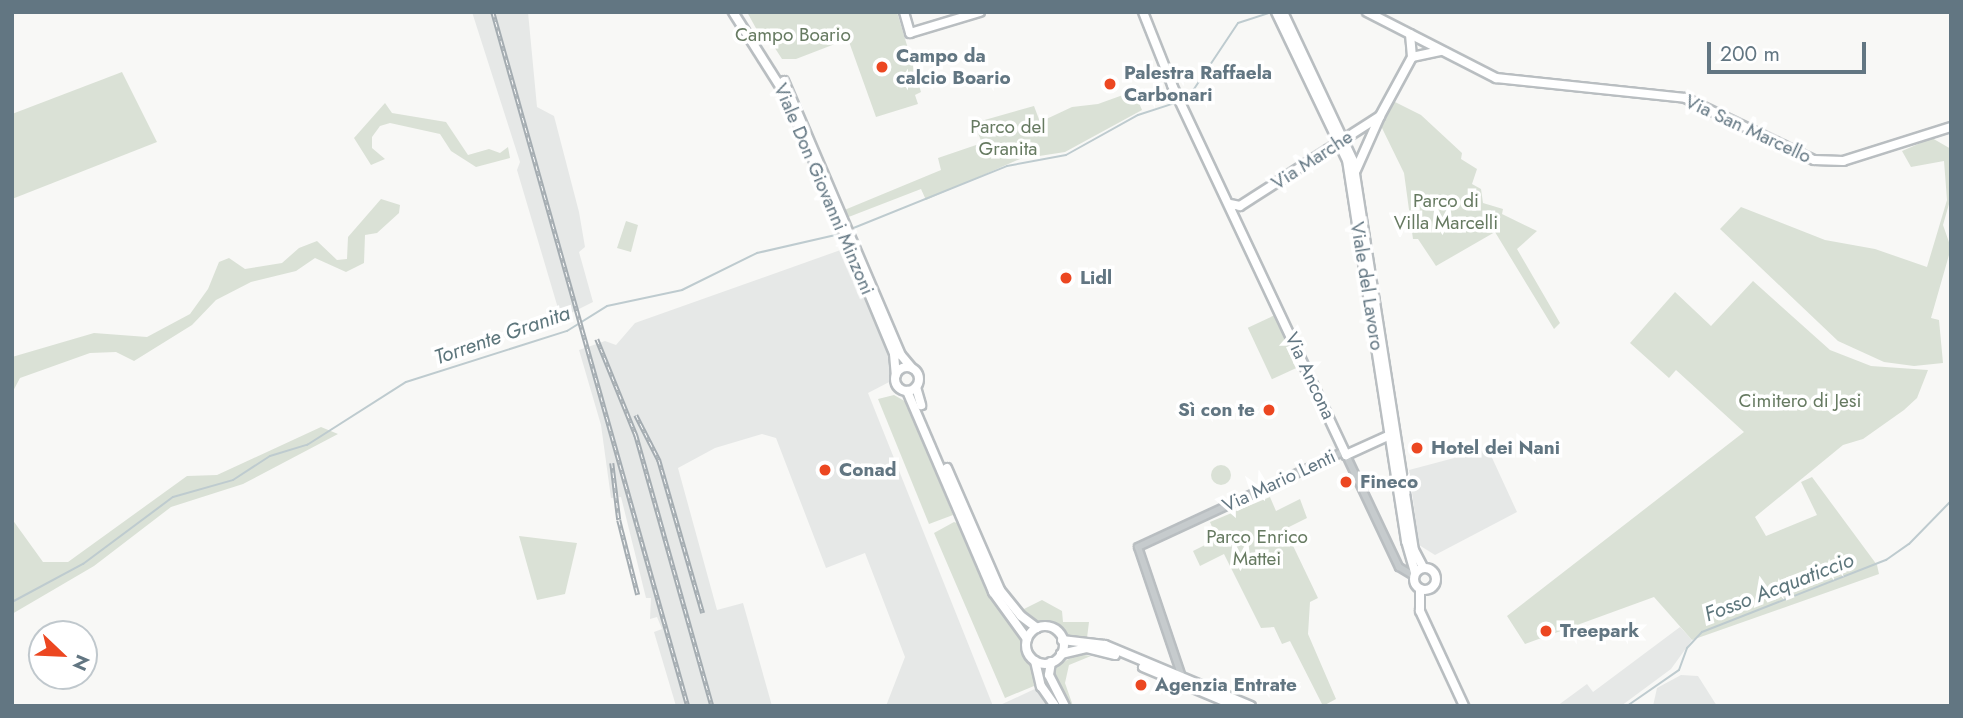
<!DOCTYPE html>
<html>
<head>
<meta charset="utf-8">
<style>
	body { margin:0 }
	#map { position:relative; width:1963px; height:718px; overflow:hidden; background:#f8f8f6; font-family:Jost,sans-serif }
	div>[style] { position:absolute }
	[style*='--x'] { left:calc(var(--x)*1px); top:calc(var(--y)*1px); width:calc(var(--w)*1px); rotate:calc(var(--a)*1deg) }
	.built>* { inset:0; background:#e6e8e7 }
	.green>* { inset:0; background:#dae1d6; transform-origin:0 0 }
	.round { border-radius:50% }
	.stream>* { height:2px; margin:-1px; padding:0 1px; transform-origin:1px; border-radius:1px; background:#becbcf }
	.roads { filter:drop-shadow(2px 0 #b9bec1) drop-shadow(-2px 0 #b9bec1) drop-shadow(0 2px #b9bec1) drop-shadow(0 -2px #b9bec1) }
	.minor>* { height:6px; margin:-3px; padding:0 3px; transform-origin:3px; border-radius:3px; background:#c6cbcd }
	.major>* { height:8px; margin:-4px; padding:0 4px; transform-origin:4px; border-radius:4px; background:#fff }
	.major>.ring { margin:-4px; padding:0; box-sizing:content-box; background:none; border:8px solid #fff; border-radius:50% }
	.rail>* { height:4.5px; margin-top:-2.25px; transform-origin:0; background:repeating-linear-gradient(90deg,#fff 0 5px,#a4acb1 0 10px); box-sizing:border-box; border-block:2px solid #a4acb1 }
	.dots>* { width:19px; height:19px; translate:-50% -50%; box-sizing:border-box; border:4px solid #fff; border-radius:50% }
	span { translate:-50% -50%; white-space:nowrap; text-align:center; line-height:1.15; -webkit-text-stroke:7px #fff; paint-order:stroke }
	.park-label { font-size:19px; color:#667a61 }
	.poi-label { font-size:19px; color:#627682; font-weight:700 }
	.left { translate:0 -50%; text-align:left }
	.right { translate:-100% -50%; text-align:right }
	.street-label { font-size:19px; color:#627682 }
	.water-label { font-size:21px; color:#5d767c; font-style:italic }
	.frame { position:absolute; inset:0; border:14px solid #627682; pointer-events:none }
	.north { position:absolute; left:28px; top:620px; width:70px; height:70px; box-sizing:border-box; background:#fff; border:2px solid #c0c8cd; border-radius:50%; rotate:113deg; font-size:19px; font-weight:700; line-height:28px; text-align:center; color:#627682 }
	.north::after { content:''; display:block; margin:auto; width:24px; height:32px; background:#ec4721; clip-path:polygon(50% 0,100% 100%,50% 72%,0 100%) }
	.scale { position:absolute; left:1707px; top:42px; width:159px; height:32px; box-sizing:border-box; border:4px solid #627682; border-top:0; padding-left:9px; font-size:21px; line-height:24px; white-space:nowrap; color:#627682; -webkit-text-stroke:5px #fff; paint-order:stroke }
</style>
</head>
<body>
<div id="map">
	<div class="built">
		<div style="clip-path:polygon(472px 12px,528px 12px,537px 107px,554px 116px,579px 212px,585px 247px,579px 252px,593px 302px,565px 316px,560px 315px,517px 170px,520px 162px)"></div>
		<div style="clip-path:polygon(849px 247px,894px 354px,895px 379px,868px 393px,993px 706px,886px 706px,905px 657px,865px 553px,826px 568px,776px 438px,762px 434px,715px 448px,678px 468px,717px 610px,743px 603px,772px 706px,676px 706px,654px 632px,662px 629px,657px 617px,650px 619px,651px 598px,646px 598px,621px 497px,611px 498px,601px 425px,579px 350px,605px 341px,616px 345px,635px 323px)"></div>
		<div style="clip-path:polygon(1488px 449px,1517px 512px,1435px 555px,1419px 545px,1409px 470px)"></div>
		<div style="clip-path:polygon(1680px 627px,1692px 640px,1671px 669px,1621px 706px,1557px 706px,1587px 684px,1593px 692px)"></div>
		<div style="clip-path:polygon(1681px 675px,1698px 676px,1717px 706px,1653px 706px,1657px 688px)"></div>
		<div style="clip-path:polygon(1041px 686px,1055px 706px,998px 706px)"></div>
	</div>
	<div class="green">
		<div style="clip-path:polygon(747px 12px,897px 12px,921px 92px,915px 95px,918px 104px,876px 117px,848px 39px,796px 59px,782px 59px,771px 42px,763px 41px)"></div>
		<div style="clip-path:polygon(122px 72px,157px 142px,12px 199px,12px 114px)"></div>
		<div style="clip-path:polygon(1134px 91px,1142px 110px,1065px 152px,1020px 159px,926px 200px,921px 189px,846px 218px,842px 211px,941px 170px,938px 158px,982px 143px,974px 123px,1034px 106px,1040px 122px,1072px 107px,1098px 104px)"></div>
		<div style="clip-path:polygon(1393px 101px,1421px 115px,1462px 153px,1461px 159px,1477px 169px,1472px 184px,1481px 189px,1483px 203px,1503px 209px,1502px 214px,1537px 231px,1517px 249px,1560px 323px,1554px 329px,1495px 232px,1436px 266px,1418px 239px,1413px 239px,1404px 173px,1381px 126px)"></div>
		<div style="clip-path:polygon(385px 103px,392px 113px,446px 122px,468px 155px,489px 149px,500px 153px,508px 147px,510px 158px,476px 167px,451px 151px,440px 134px,390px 123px,380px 126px,372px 137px,372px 148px,385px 159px,371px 165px,354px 138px)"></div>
		<div style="clip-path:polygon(1932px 138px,1951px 149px,1951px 197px,1943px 225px,1951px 248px,1931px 318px,1939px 320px,1943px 363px,1914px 366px,1884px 362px,1838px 341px,1720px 229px,1741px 207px,1825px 240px,1875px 249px,1927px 267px,1947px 200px,1944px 161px,1911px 167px,1902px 151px)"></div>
		<div style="clip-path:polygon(381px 199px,400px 205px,399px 213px,377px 233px,365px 235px,364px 263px,346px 272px,315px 258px,296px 271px,251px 282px,216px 300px,192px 325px,134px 361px,116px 352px,90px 353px,20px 378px,12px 393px,12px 357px,94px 333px,147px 337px,190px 314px,208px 289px,219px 262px,229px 258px,245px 269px,282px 263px,299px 248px,317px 241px,337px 260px,347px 259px,348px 237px)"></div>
		<div style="clip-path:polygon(626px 221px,638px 225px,631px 252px,617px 248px)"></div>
		<div style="clip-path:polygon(1753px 281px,1830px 350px,1871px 366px,1928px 370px,1917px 398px,1904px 410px,1863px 439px,1843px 445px,1755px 517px,1766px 536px,1817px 515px,1801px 482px,1812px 477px,1877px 565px,1879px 574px,1692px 640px,1654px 597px,1525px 644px,1507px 616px,1744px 432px,1676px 370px,1669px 378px,1630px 343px,1675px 292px,1711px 326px)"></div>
		<div style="left:1275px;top:315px;width:57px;height:30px;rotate:65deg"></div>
		<div style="clip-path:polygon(894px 395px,908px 403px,953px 515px,929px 524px,878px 399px)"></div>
		<div style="clip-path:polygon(321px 427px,338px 434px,243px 484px,171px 507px,94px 566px,12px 614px,12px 519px,43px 562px,68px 562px,187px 476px,217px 475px)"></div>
		<div class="round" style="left:1211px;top:465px;width:20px;height:20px"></div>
		<div style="clip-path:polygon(1270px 497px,1276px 511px,1300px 499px,1307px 518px,1285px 529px,1318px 598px,1310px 602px,1308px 634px,1336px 699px,1323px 706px,1290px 641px,1282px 644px,1274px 627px,1261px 628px,1224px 554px,1200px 566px,1193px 551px,1217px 539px,1210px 522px)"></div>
		<div style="clip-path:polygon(954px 522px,960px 524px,991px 598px,1023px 641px,1023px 653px,1033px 667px,1034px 686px,1005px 698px,934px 533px)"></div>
		<div style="clip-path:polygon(519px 536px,577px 543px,565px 594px,537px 600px)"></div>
		<div style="clip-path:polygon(1042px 600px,1062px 611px,1063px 622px,1089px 622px,1087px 638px,1066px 638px,1052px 626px,1037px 626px,1020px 611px)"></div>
		<div style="clip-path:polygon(1078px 654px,1091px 656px,1069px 665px,1065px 683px,1073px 706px,1067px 706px,1052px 676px,1054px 667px)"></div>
	</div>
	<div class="stream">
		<div style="--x:1181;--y:100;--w:17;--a:-40"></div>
		<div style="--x:1194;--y:89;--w:79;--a:-56.3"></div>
		<div style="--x:1238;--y:23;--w:36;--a:-18"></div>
		<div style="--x:851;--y:229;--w:168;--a:-22"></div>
		<div style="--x:1007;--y:166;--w:60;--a:-10.6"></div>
		<div style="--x:1066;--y:155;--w:82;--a:-29.1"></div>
		<div style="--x:1138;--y:115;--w:40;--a:-18"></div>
		<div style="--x:12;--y:602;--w:81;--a:-28.2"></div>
		<div style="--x:83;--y:564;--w:112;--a:-36.7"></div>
		<div style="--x:173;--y:497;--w:62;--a:-15.8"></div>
		<div style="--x:233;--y:480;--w:44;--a:-33"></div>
		<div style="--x:270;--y:456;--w:39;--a:-17"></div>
		<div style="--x:307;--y:445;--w:117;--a:-32.5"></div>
		<div style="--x:406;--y:382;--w:169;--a:-17.6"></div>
		<div style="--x:567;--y:331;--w:47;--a:-32"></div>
		<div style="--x:607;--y:306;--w:77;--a:-12"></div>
		<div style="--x:682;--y:290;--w:84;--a:-26.3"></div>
		<div style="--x:757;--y:253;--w:85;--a:-12.9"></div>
		<div style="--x:1627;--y:706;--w:63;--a:-34.7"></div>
		<div style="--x:1679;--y:670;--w:23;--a:-70"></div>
		<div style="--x:1687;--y:648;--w:22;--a:-47"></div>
		<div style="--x:1702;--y:632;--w:198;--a:-21.4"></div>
		<div style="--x:1886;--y:560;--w:28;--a:-35"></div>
		<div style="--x:1909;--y:544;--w:60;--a:-45.7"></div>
	</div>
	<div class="roads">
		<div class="minor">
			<div style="--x:1346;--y:455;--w:124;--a:64.7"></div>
			<div style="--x:1399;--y:567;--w:17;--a:31"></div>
			<div style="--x:1182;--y:677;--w:137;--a:-108.7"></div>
			<div style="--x:1138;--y:547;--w:228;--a:-24.9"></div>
		</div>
		<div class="major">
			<div style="--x:733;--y:12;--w:103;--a:57.7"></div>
			<div style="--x:788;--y:99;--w:276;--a:67.4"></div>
			<div style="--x:894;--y:354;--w:21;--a:85"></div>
			<div style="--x:904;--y:12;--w:22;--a:74"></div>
			<div style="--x:910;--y:33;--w:73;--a:-16.7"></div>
			<div style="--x:1143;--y:12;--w:79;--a:68.3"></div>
			<div style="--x:1172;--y:85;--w:409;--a:64.8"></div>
			<div style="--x:1346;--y:455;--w:48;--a:-24.4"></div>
			<div style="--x:1276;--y:12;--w:164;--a:64.4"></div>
			<div style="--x:1347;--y:160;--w:386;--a:81.2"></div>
			<div style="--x:1406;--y:541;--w:32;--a:74"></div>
			<div style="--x:1283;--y:12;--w:165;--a:64.8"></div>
			<div style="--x:1353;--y:161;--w:394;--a:81.1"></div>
			<div style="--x:1414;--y:550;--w:19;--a:62"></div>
			<div style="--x:1367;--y:12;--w:145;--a:27.1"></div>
			<div style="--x:1496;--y:78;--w:190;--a:6"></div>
			<div style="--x:1685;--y:98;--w:143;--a:25.7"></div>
			<div style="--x:1814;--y:160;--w:29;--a:2"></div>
			<div style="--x:1843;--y:161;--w:113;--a:-17.5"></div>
			<div style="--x:1412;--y:57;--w:30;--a:-12"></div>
			<div style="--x:784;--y:81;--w:298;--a:66.9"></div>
			<div style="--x:901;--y:355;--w:17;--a:50"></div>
			<div style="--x:1356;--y:170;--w:59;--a:-66"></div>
			<div style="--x:1230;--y:204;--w:10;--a:11"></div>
			<div style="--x:1240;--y:206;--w:166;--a:-32.7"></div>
			<div style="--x:1380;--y:116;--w:67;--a:-61.5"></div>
			<div style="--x:1412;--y:57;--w:23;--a:-95"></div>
			<div class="ring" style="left:895px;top:367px;width:16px;height:16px"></div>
			<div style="--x:916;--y:387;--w:19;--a:74"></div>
			<div style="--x:907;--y:391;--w:219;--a:66.8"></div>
			<div style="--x:993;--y:592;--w:58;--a:54.1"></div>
			<div style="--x:947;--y:468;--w:133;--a:66.5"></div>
			<div style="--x:1000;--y:590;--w:33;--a:51"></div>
			<div style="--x:1021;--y:616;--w:20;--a:37"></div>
			<div class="ring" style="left:1414px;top:568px;width:14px;height:14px"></div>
			<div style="--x:1420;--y:589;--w:22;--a:90"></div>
			<div style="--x:1420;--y:611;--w:105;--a:65.1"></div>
			<div class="ring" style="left:1026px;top:626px;width:30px;height:30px"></div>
			<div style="--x:1062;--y:640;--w:43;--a:6.6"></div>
			<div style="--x:1105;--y:645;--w:158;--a:22.7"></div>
			<div style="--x:1061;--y:654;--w:27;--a:-13"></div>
			<div style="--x:1087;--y:648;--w:29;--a:14"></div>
			<div style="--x:1035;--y:661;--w:26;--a:77"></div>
			<div style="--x:1041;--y:686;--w:24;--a:55"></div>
			<div style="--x:1051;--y:662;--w:13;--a:99"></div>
			<div style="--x:1049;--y:675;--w:35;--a:63"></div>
			<div style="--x:1143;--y:667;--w:101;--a:22.8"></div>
		</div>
	</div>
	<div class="rail">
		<div style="--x:493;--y:12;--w:721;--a:74.31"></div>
		<div style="--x:597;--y:339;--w:104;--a:67.9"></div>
		<div style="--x:636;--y:435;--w:281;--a:74.3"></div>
		<div style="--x:636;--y:415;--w:51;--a:62.9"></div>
		<div style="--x:659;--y:460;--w:159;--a:74"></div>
		<div style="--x:612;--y:463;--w:57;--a:83"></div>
		<div style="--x:619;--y:520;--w:77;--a:75.8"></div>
	</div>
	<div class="dots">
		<div style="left:882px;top:67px;background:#ec4721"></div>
		<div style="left:1110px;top:84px;background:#ec4721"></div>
		<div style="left:1066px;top:278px;background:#ec4721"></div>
		<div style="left:1269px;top:410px;background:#ec4721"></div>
		<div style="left:1417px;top:448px;background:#ec4721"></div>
		<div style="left:825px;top:470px;background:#ec4721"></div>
		<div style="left:1346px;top:482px;background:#ec4721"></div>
		<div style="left:1546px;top:631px;background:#ec4721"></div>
		<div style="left:1141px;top:685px;background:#ec4721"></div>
	</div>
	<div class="park-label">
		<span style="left:793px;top:35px">Campo Boario</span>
		<span style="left:1008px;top:138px">Parco del<br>Granita</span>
		<span style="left:1446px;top:212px">Parco di<br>Villa Marcelli</span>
		<span style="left:1800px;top:401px">Cimitero di Jesi</span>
		<span style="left:1257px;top:548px">Parco Enrico<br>Mattei</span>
	</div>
	<div class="poi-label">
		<span class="left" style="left:896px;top:67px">Campo da<br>calcio Boario</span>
		<span class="left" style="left:1124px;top:84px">Palestra Raffaela<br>Carbonari</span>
		<span class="left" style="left:1080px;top:278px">Lidl</span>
		<span class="right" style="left:1255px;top:410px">Sì con te</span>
		<span class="left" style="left:1431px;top:448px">Hotel dei Nani</span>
		<span class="left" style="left:839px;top:470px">Conad</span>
		<span class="left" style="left:1360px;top:482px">Fineco</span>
		<span class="left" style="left:1560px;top:631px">Treepark</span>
		<span class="left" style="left:1155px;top:685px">Agenzia Entrate</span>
	</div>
	<div class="street-label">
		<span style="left:1748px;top:129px;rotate:25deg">Via San Marcello</span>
		<span style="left:1312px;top:160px;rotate:-33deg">Via Marche</span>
		<span style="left:824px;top:189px;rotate:67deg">Viale Don Giovanni Minzoni</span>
		<span style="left:1367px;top:286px;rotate:81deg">Viale del Lavoro</span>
		<span style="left:1310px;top:376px;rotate:65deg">Via Ancona</span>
		<span style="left:1279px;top:481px;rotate:-25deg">Via Mario Lenti</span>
	</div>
	<div class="water-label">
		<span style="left:502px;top:335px;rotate:-19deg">Torrente Granita</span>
		<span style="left:1779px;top:587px;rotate:-21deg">Fosso Acquaticcio</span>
	</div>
	<div class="frame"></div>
	<div class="north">N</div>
	<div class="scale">200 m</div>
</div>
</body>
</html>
